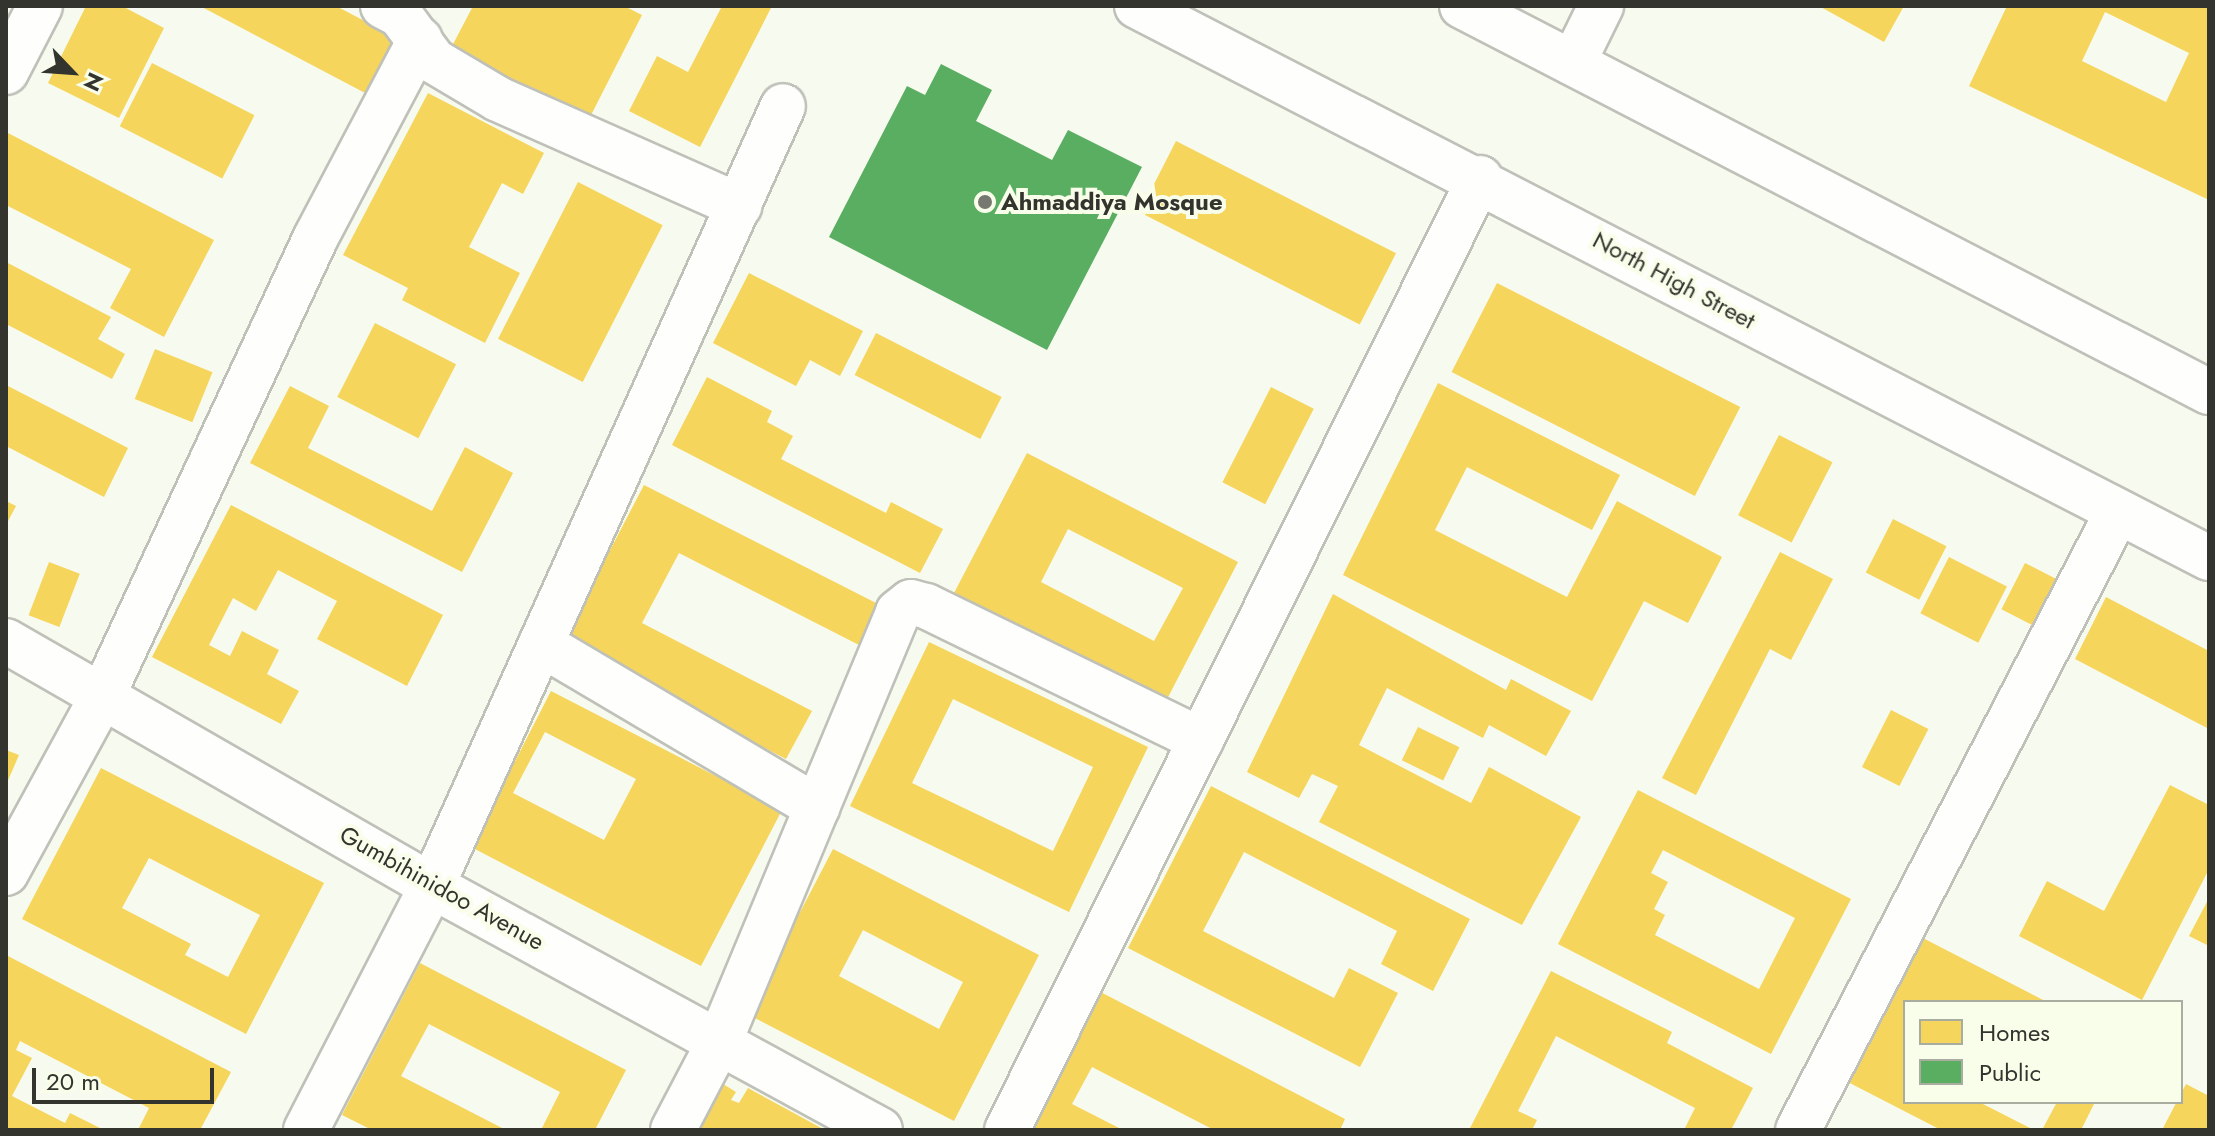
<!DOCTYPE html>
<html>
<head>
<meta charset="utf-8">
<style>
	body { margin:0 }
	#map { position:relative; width:2215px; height:1136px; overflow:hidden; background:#f7faef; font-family:Jost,sans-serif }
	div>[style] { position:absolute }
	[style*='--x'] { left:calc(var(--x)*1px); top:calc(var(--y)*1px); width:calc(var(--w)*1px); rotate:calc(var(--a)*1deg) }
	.homes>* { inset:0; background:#f6d55c; transform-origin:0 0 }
	.public>* { inset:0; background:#5aae61 }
	.roads { filter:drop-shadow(2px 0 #bfc1b9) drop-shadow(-2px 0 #bfc1b9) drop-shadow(0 2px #bfc1b9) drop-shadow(0 -2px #bfc1b9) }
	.minor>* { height:44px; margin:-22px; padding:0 22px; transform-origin:22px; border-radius:22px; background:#fefefd }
	.highway>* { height:44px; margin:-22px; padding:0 22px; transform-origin:22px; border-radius:22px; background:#fefefd }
	.dots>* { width:22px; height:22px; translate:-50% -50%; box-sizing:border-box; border:4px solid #f9feeb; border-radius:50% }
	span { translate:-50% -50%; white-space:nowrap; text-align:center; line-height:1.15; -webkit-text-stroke:8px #f9feeb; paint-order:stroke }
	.poi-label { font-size:24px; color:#32342d; font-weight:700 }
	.left { translate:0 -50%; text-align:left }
	.street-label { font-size:24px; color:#32342d }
	.frame { position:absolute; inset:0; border:8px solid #32342d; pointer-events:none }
	.legend { position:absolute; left:1903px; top:1000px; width:280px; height:104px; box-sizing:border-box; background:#f9feeb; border:2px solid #a9ad9f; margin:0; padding:10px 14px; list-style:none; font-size:24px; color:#32342d }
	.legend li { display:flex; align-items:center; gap:16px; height:40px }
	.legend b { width:40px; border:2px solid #a9ad9f }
	.north { position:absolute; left:32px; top:32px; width:80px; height:80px; -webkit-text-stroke:6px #f9feeb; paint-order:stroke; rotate:115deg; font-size:22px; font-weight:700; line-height:32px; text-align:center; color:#32342d }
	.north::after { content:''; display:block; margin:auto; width:28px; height:36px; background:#32342d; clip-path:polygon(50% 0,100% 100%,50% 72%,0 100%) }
	.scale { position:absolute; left:32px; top:1068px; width:182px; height:36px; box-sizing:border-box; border:4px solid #32342d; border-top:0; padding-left:10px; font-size:24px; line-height:28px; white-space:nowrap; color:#32342d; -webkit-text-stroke:6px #f9feeb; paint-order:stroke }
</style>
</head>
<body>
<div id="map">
	<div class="homes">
		<div style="clip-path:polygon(86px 6px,122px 6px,164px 28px,119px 118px,48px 83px)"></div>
		<div style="clip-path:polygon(200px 6px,336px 6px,397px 38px,367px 94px)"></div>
		<div style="clip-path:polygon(473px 6px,624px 6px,642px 15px,588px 121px,450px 50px)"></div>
		<div style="clip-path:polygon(722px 6px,772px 6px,700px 147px,629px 111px,657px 56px,688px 72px)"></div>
		<div style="clip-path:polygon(1819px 6px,1904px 6px,1884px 42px)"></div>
		<div style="clip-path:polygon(evenodd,2007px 6px,2209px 6px,2209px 200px,1969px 86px,2007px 6px,2105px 12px,2189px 53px,2166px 102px,2082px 61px,2105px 12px)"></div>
		<div style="left:152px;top:63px;width:115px;height:71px;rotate:27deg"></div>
		<div style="clip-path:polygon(428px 93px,544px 153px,523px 194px,502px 183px,469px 247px,520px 273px,485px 343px,402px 300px,408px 288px,343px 255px)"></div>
		<div style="clip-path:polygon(6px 132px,214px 240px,164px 337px,110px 308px,131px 269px,6px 205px)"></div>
		<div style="left:1176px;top:141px;width:247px;height:80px;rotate:27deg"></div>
		<div style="left:578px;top:182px;width:95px;height:176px;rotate:27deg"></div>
		<div style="clip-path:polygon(6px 262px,111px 317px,98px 339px,125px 354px,112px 379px,6px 324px)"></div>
		<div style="clip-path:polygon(749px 273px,863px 331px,840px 376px,810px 360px,796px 386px,713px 343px)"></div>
		<div style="left:1497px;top:283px;width:273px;height:100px;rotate:27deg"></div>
		<div style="left:375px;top:323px;width:91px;height:83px;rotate:27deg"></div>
		<div style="left:876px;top:333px;width:141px;height:47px;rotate:27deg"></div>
		<div style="left:155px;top:349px;width:62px;height:54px;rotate:22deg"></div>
		<div style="clip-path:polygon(707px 377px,772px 411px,767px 422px,793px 436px,781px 459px,886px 513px,891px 502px,943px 529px,920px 573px,672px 445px)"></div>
		<div style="clip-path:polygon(1438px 383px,1620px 475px,1592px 530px,1467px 467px,1435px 530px,1567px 597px,1617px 501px,1722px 557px,1688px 623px,1644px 601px,1592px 701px,1343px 575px)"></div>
		<div style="clip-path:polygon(6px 385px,128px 448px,104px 497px,6px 446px)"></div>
		<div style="clip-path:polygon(290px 386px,329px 406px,308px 448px,432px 511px,465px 447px,513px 473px,462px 572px,250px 463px)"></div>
		<div style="left:1271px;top:387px;width:48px;height:107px;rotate:27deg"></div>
		<div style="left:1779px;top:435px;width:60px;height:90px;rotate:27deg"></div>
		<div style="clip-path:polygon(evenodd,1027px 453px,1238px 562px,1164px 705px,953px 595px,1027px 453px,1068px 529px,1183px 588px,1154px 641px,1041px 582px,1068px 529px)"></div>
		<div style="clip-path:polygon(644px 485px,880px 605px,859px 645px,679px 553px,642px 623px,812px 711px,786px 759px,561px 644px)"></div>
		<div style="clip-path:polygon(6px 501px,16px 506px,6px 525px)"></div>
		<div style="clip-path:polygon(231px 505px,443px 615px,407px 686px,317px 639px,337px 601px,278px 570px,256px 611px,233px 598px,209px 645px,230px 656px,242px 631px,279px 650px,267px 674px,299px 691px,281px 724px,152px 657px)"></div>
		<div style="left:1893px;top:519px;width:60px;height:60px;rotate:27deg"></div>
		<div style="clip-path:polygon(1780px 552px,1833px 579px,1791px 660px,1770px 649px,1696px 795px,1662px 778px)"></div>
		<div style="left:1949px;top:557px;width:65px;height:63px;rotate:27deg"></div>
		<div style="left:49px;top:562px;width:33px;height:57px;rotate:21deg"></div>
		<div style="left:2025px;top:563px;width:56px;height:52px;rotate:27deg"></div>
		<div style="clip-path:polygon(1333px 594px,1506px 690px,1511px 679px,1571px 711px,1546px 756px,1489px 725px,1483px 738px,1387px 688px,1359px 745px,1471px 803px,1489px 767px,1581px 817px,1522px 925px,1319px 822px,1338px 786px,1312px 774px,1299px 798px,1247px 772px)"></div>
		<div style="clip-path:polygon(2106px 597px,2209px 651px,2209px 729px,2075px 659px)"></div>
		<div style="clip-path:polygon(evenodd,929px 642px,1148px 747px,1069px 912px,850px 806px,929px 642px,953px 699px,1093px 767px,1053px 851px,912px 783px,953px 699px)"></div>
		<div style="clip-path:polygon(evenodd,551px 691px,782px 810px,701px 966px,471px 847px,551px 691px,545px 732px,636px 779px,604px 840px,513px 793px,545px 732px)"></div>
		<div style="left:1891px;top:710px;width:42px;height:64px;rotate:27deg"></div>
		<div style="left:1418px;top:727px;width:46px;height:37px;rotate:26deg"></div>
		<div style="clip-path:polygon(6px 750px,19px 755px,6px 785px)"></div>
		<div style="clip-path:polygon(evenodd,101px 768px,324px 883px,246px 1034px,22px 919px,101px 768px,149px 858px,260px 915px,228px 977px,185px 955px,191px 944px,122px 908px,149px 858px)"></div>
		<div style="clip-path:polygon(2170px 785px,2209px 805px,2209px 869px,2142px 1000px,2019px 936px,2047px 881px,2104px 911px)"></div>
		<div style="clip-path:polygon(1211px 786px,1470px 919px,1433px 991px,1381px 964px,1397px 931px,1244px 852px,1203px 931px,1334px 998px,1349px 968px,1398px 993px,1360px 1067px,1128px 948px)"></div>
		<div style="clip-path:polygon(evenodd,1638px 790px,1851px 899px,1771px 1054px,1558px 944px,1638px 790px,1663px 850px,1795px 918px,1759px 989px,1655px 935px,1665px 915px,1654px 909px,1668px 882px,1651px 873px,1663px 850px)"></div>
		<div style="clip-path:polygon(evenodd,833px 849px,1039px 955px,954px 1121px,747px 1014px,833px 849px,863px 930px,963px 982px,939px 1029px,839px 976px,863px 930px)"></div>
		<div style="clip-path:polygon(2209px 898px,2209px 946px,2189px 936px)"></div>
		<div style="clip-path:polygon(1917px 935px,2047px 1002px,1905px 1002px,1905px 1102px,1979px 1102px,2034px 1130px,1941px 1130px,1842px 1079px)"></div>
		<div style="clip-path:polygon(6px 955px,231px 1072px,200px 1130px,138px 1130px,149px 1108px,20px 1041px,16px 1050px,32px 1058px,12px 1096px,65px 1123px,70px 1113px,104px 1130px,6px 1130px)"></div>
		<div style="clip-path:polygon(420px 963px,626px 1070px,595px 1130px,541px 1130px,560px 1092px,429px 1024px,401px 1076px,506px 1130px,372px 1130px,342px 1115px)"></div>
		<div style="clip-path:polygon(1551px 971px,1672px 1032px,1667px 1043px,1753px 1088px,1731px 1130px,1684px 1130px,1695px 1108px,1556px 1036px,1518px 1111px,1537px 1120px,1532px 1130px,1470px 1128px)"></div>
		<div style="clip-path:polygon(1089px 986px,1345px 1119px,1340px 1130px,1214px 1130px,1092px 1067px,1072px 1104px,1123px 1130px,1014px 1130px)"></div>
		<div style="clip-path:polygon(715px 1079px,736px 1092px,731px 1100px,739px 1103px,748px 1088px,825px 1130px,687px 1130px)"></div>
		<div style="clip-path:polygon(2186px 1084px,2209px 1096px,2209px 1130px,2162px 1130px)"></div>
		<div style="clip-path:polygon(2057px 1102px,2095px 1102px,2081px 1130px,2042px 1130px)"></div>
	</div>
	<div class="public">
		<div style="clip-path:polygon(941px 64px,992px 90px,976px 121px,1052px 160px,1068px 130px,1142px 167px,1047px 350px,829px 237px,907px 86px,925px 95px)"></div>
	</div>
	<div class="roads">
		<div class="minor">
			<div style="--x:383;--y:6;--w:19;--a:28"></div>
			<div style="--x:400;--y:15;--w:57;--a:53.5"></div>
			<div style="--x:434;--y:61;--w:74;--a:30.7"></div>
			<div style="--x:498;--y:99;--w:264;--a:23.9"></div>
			<div style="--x:1573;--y:63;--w:64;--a:-63.8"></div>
			<div style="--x:6;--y:72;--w:74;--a:-62.7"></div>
			<div style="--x:6;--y:641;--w:491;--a:29.9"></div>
			<div style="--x:432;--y:886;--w:510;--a:28.57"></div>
			<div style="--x:541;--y:644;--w:321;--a:30.6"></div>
			<div style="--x:6;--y:873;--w:200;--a:-61.4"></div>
			<div style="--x:102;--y:697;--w:507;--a:-65.05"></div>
			<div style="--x:316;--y:237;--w:223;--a:-62.2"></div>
			<div style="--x:306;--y:1130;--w:275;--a:-62.7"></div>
			<div style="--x:432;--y:886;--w:855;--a:-65.77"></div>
			<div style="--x:673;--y:1130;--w:104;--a:-62.4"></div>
			<div style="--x:721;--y:1038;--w:461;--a:-67.4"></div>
			<div style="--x:898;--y:612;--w:16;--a:-38"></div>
			<div style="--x:911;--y:602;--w:16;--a:15"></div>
			<div style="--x:926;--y:606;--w:306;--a:26"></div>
			<div style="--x:1007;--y:1130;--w:1063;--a:-63.58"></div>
			<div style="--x:1798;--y:1130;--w:695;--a:-62.66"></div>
		</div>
		<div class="highway">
			<div style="--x:1137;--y:6;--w:1206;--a:27.25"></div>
			<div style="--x:1462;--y:6;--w:841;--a:27.33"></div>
		</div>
	</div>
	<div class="dots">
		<div style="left:985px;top:202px;background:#777971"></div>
	</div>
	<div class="poi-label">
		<span class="left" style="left:1001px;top:202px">Ahmaddiya Mosque</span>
	</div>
	<div class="street-label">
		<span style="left:1674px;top:280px;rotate:28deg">North High Street</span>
		<span style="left:442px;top:888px;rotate:29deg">Gumbihinidoo Avenue</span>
	</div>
	<div class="frame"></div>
	<ul class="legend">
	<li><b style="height:22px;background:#f6d55c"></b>Homes</li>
	<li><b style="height:22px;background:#5aae61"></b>Public</li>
	</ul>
	<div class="north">N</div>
	<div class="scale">20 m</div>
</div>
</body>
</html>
